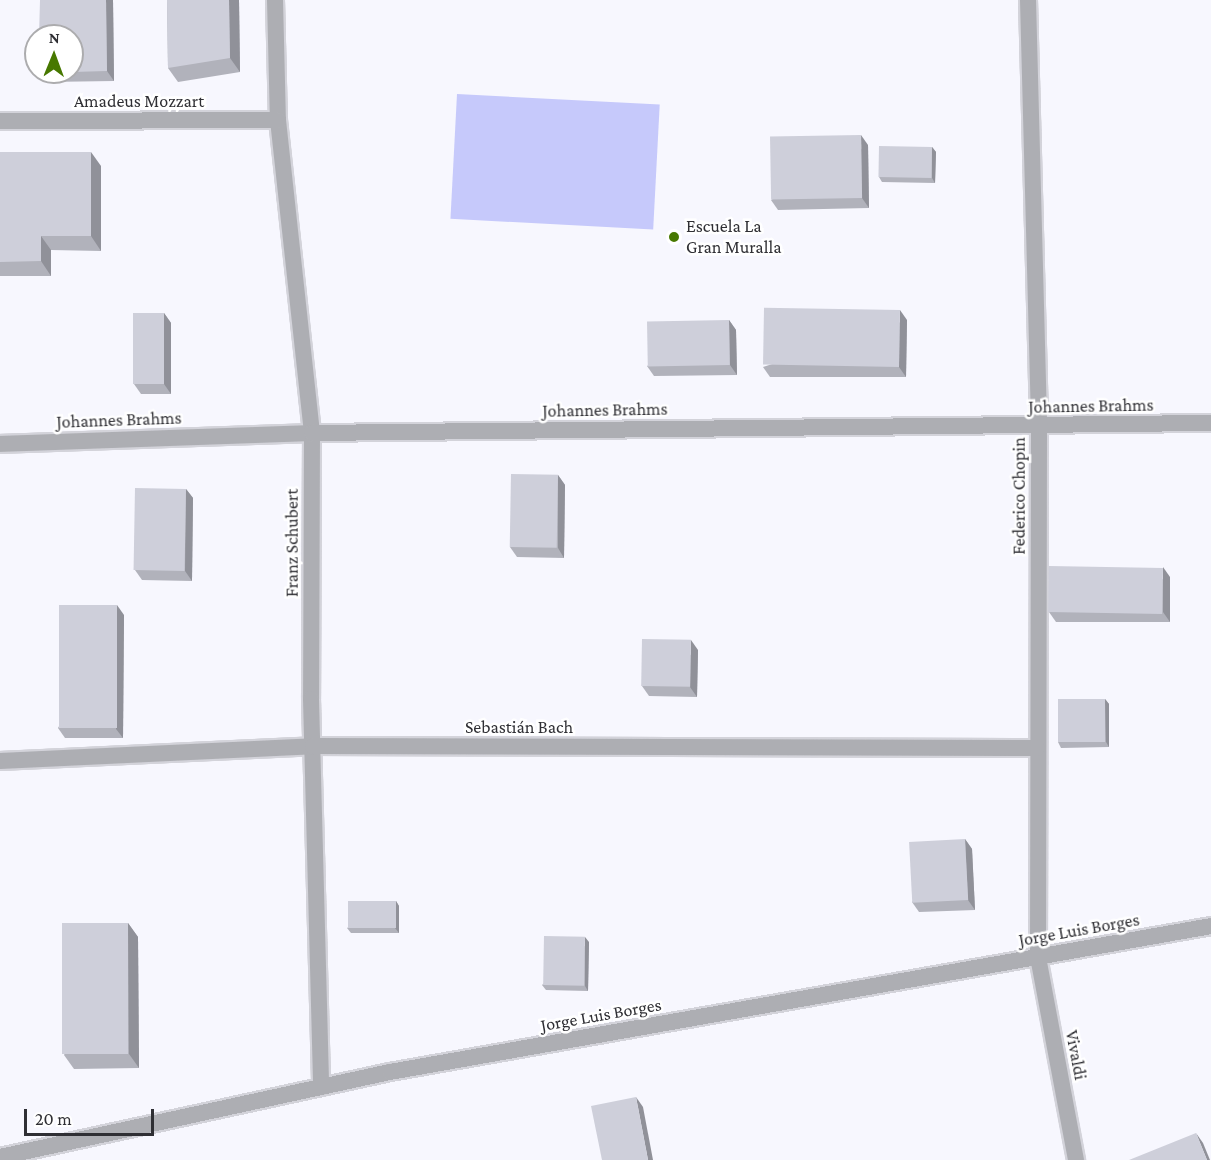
<!DOCTYPE html>
<html>
<head>
<meta charset="utf-8">
<style>
	body { margin:0 }
	#map { position:relative; width:1211px; height:1160px; overflow:hidden; background:#f7f7fe; font-family:"Crimson Pro",serif }
	div>[style] { position:absolute }
	[style*='--x'] { left:calc(var(--x)*1px); top:calc(var(--y)*1px); width:calc(var(--w)*1px); rotate:calc(var(--a)*1deg) }
	.green>* { inset:0; background:#c6c9fb; transform-origin:0 0 }
	.roads { filter:drop-shadow(2px 0 #d3d3da) drop-shadow(-2px 0 #d3d3da) drop-shadow(0 2px #d3d3da) drop-shadow(0 -2px #d3d3da) }
	.minor>* { height:16px; margin:-8px; padding:0 8px; transform-origin:8px; border-radius:8px; background:#adaeb3 }
	.tertiary>* { height:16px; margin:-8px; padding:0 8px; transform-origin:8px; border-radius:8px; background:#adaeb3 }
	.wall>* { inset:0; background:#b1b2bb }
	.shaded-wall>* { inset:0; background:#909199 }
	.building>* { inset:0; background:#cecfda; transform-origin:0 0 }
	.dots>* { width:16px; height:16px; translate:-50% -50%; box-sizing:border-box; border:3px solid #fff; border-radius:50% }
	span { translate:-50% -50%; white-space:nowrap; text-align:center; line-height:1.15; -webkit-text-stroke:5px #fff; paint-order:stroke }
	.street-label { font-size:18px; color:#2f2f34 }
	.poi-label { font-size:18px; color:#2f2f34 }
	.left { translate:0 -50%; text-align:left }
	.north { position:absolute; left:24px; top:24px; width:60px; height:60px; box-sizing:border-box; background:#fff; border:2px solid #acacae; border-radius:50%; rotate:1deg; font-size:16px; font-weight:700; line-height:24px; text-align:center; color:#2f2f34 }
	.north::after { content:''; display:block; margin:auto; width:21px; height:27px; background:#477800; clip-path:polygon(50% 0,100% 100%,50% 72%,0 100%) }
	.scale { position:absolute; left:24px; top:1109px; width:130px; height:27px; box-sizing:border-box; border:3px solid #2f2f34; border-top:0; padding-left:8px; font-size:18px; line-height:21px; white-space:nowrap; color:#2f2f34; -webkit-text-stroke:4px #fff; paint-order:stroke }
</style>
</head>
<body>
<div id="map">
	<div class="green">
		<div style="left:457px;top:94px;width:203px;height:125px;rotate:3deg"></div>
	</div>
	<div class="roads">
		<div class="minor">
			<div style="--x:275;--y:0;--w:120;--a:88.6"></div>
			<div style="--x:278;--y:120;--w:315;--a:83.8"></div>
			<div style="--x:312;--y:433;--w:266;--a:90.2"></div>
			<div style="--x:311;--y:699;--w:388;--a:88.5"></div>
			<div style="--x:1028;--y:0;--w:426;--a:88.5"></div>
			<div style="--x:1039;--y:426;--w:531;--a:90.11"></div>
			<div style="--x:1038;--y:957;--w:207;--a:79.4"></div>
			<div style="--x:0;--y:121;--w:278;--a:-0.2"></div>
			<div style="--x:0;--y:444;--w:312;--a:-2"></div>
			<div style="--x:312;--y:433;--w:899;--a:-0.64"></div>
			<div style="--x:0;--y:761;--w:313;--a:-2.7"></div>
			<div style="--x:313;--y:746;--w:724;--a:0.16"></div>
		</div>
		<div class="tertiary">
			<div style="--x:0;--y:1157;--w:399;--a:-12.3"></div>
			<div style="--x:390;--y:1072;--w:834;--a:-10.08"></div>
		</div>
	</div>
	<div class="wall">
		<div style="clip-path:polygon(113px 0,114px 81px,46px 82px,39px 72px)"></div>
		<div style="clip-path:polygon(167px 0,239px 0,240px 72px,178px 82px,168px 68px)"></div>
		<div style="clip-path:polygon(868px 145px,869px 208px,778px 210px,771px 200px)"></div>
		<div style="clip-path:polygon(932px 147px,936px 152px,935px 183px,882px 182px,879px 177px)"></div>
		<div style="clip-path:polygon(0 152px,101px 166px,101px 251px,51px 250px,51px 276px,0 276px)"></div>
		<div style="clip-path:polygon(164px 313px,171px 323px,171px 394px,141px 394px,134px 384px)"></div>
		<div style="clip-path:polygon(729px 320px,736px 330px,737px 375px,654px 376px,647px 366px)"></div>
		<div style="clip-path:polygon(907px 320px,906px 377px,770px 377px,763px 367px)"></div>
		<div style="clip-path:polygon(558px 475px,565px 485px,564px 558px,517px 557px,510px 547px)"></div>
		<div style="clip-path:polygon(186px 489px,193px 498px,192px 581px,142px 580px,135px 570px)"></div>
		<div style="clip-path:polygon(1170px 577px,1170px 622px,1056px 622px,1049px 612px)"></div>
		<div style="clip-path:polygon(124px 615px,123px 738px,65px 738px,58px 728px)"></div>
		<div style="clip-path:polygon(698px 650px,697px 697px,649px 696px,642px 686px)"></div>
		<div style="clip-path:polygon(1105px 699px,1109px 704px,1109px 747px,1061px 748px,1058px 742px)"></div>
		<div style="clip-path:polygon(965px 839px,972px 849px,975px 910px,919px 912px,912px 902px)"></div>
		<div style="clip-path:polygon(396px 901px,399px 906px,399px 933px,351px 933px,347px 928px)"></div>
		<div style="clip-path:polygon(128px 923px,138px 937px,139px 1068px,74px 1069px,64px 1055px)"></div>
		<div style="clip-path:polygon(589px 942px,588px 991px,546px 990px,542px 985px)"></div>
	</div>
	<div class="shaded-wall">
		<div style="clip-path:polygon(106px 0,113px 0,114px 81px,107px 71px)"></div>
		<div style="clip-path:polygon(229px 0,239px 0,240px 72px,230px 58px)"></div>
		<div style="clip-path:polygon(861px 135px,868px 145px,869px 208px,862px 198px)"></div>
		<div style="clip-path:polygon(932px 147px,936px 152px,935px 183px,932px 178px)"></div>
		<div style="clip-path:polygon(91px 152px,101px 166px,101px 251px,91px 236px)"></div>
		<div style="clip-path:polygon(41px 236px,51px 250px,51px 276px,41px 261px)"></div>
		<div style="clip-path:polygon(900px 310px,907px 320px,906px 377px,899px 367px)"></div>
		<div style="clip-path:polygon(164px 313px,171px 323px,171px 394px,164px 384px)"></div>
		<div style="clip-path:polygon(729px 320px,736px 330px,737px 375px,730px 365px)"></div>
		<div style="clip-path:polygon(558px 475px,565px 485px,564px 558px,558px 548px)"></div>
		<div style="clip-path:polygon(186px 489px,193px 498px,192px 581px,185px 571px)"></div>
		<div style="clip-path:polygon(1163px 567px,1170px 577px,1170px 622px,1163px 612px)"></div>
		<div style="clip-path:polygon(117px 605px,124px 615px,123px 738px,116px 729px)"></div>
		<div style="clip-path:polygon(691px 640px,698px 650px,697px 697px,690px 687px)"></div>
		<div style="clip-path:polygon(1105px 699px,1109px 704px,1109px 747px,1106px 742px)"></div>
		<div style="clip-path:polygon(965px 839px,972px 849px,975px 910px,968px 900px)"></div>
		<div style="clip-path:polygon(396px 901px,399px 906px,399px 933px,395px 928px)"></div>
		<div style="clip-path:polygon(128px 923px,138px 937px,139px 1068px,129px 1054px)"></div>
		<div style="clip-path:polygon(585px 937px,589px 942px,588px 991px,585px 986px)"></div>
		<div style="clip-path:polygon(636px 1097px,643px 1107px,653px 1160px,648px 1160px)"></div>
		<div style="clip-path:polygon(1196px 1133px,1203px 1143px,1210px 1160px,1207px 1160px)"></div>
	</div>
	<div class="building">
		<div style="clip-path:polygon(40px 0,106px 0,107px 71px,72px 72px,72px 36px,39px 36px)"></div>
		<div style="clip-path:polygon(167px 0,229px 0,230px 58px,168px 68px)"></div>
		<div style="left:861px;top:135px;width:63px;height:91px;rotate:89deg"></div>
		<div style="left:879px;top:146px;width:53px;height:31px;rotate:1deg"></div>
		<div style="clip-path:polygon(0 152px,91px 152px,91px 236px,41px 236px,41px 261px,0 262px)"></div>
		<div style="left:900px;top:310px;width:57px;height:136px;rotate:91deg"></div>
		<div style="left:133px;top:313px;width:31px;height:71px"></div>
		<div style="left:729px;top:320px;width:45px;height:82px;rotate:89deg"></div>
		<div style="left:511px;top:474px;width:47px;height:73px;rotate:1deg"></div>
		<div style="left:135px;top:488px;width:51px;height:82px;rotate:1deg"></div>
		<div style="left:1049px;top:566px;width:114px;height:46px;rotate:1deg"></div>
		<div style="left:59px;top:605px;width:58px;height:123px"></div>
		<div style="left:642px;top:639px;width:49px;height:47px;rotate:1deg"></div>
		<div style="left:1058px;top:699px;width:47px;height:43px"></div>
		<div style="left:965px;top:839px;width:61px;height:56px;rotate:87deg"></div>
		<div style="left:348px;top:901px;width:48px;height:27px"></div>
		<div style="left:128px;top:923px;width:131px;height:66px;rotate:90deg"></div>
		<div style="left:544px;top:936px;width:41px;height:49px;rotate:1deg"></div>
		<div style="clip-path:polygon(636px 1097px,648px 1160px,602px 1160px,591px 1106px)"></div>
		<div style="clip-path:polygon(1196px 1133px,1207px 1160px,1129px 1160px)"></div>
	</div>
	<div class="dots">
		<div style="left:674px;top:237px;background:#477800"></div>
	</div>
	<div class="street-label">
		<span style="left:139px;top:101px">Amadeus Mozzart</span>
		<span style="left:1091px;top:406px;rotate:-1deg">Johannes Brahms</span>
		<span style="left:605px;top:410px;rotate:-1deg">Johannes Brahms</span>
		<span style="left:119px;top:420px;rotate:-2deg">Johannes Brahms</span>
		<span style="left:1019px;top:496px;rotate:-90deg">Federico Chopin</span>
		<span style="left:292px;top:543px;rotate:-90deg">Franz Schubert</span>
		<span style="left:519px;top:727px">Sebastián Bach</span>
		<span style="left:1079px;top:930px;rotate:-10deg">Jorge Luis Borges</span>
		<span style="left:601px;top:1015px;rotate:-10deg">Jorge Luis Borges</span>
		<span style="left:1076px;top:1055px;rotate:79deg">Vivaldi</span>
	</div>
	<div class="poi-label">
		<span class="left" style="left:686px;top:237px">Escuela La<br>Gran Muralla</span>
	</div>
	<div class="north">N</div>
	<div class="scale">20 m</div>
</div>
</body>
</html>
